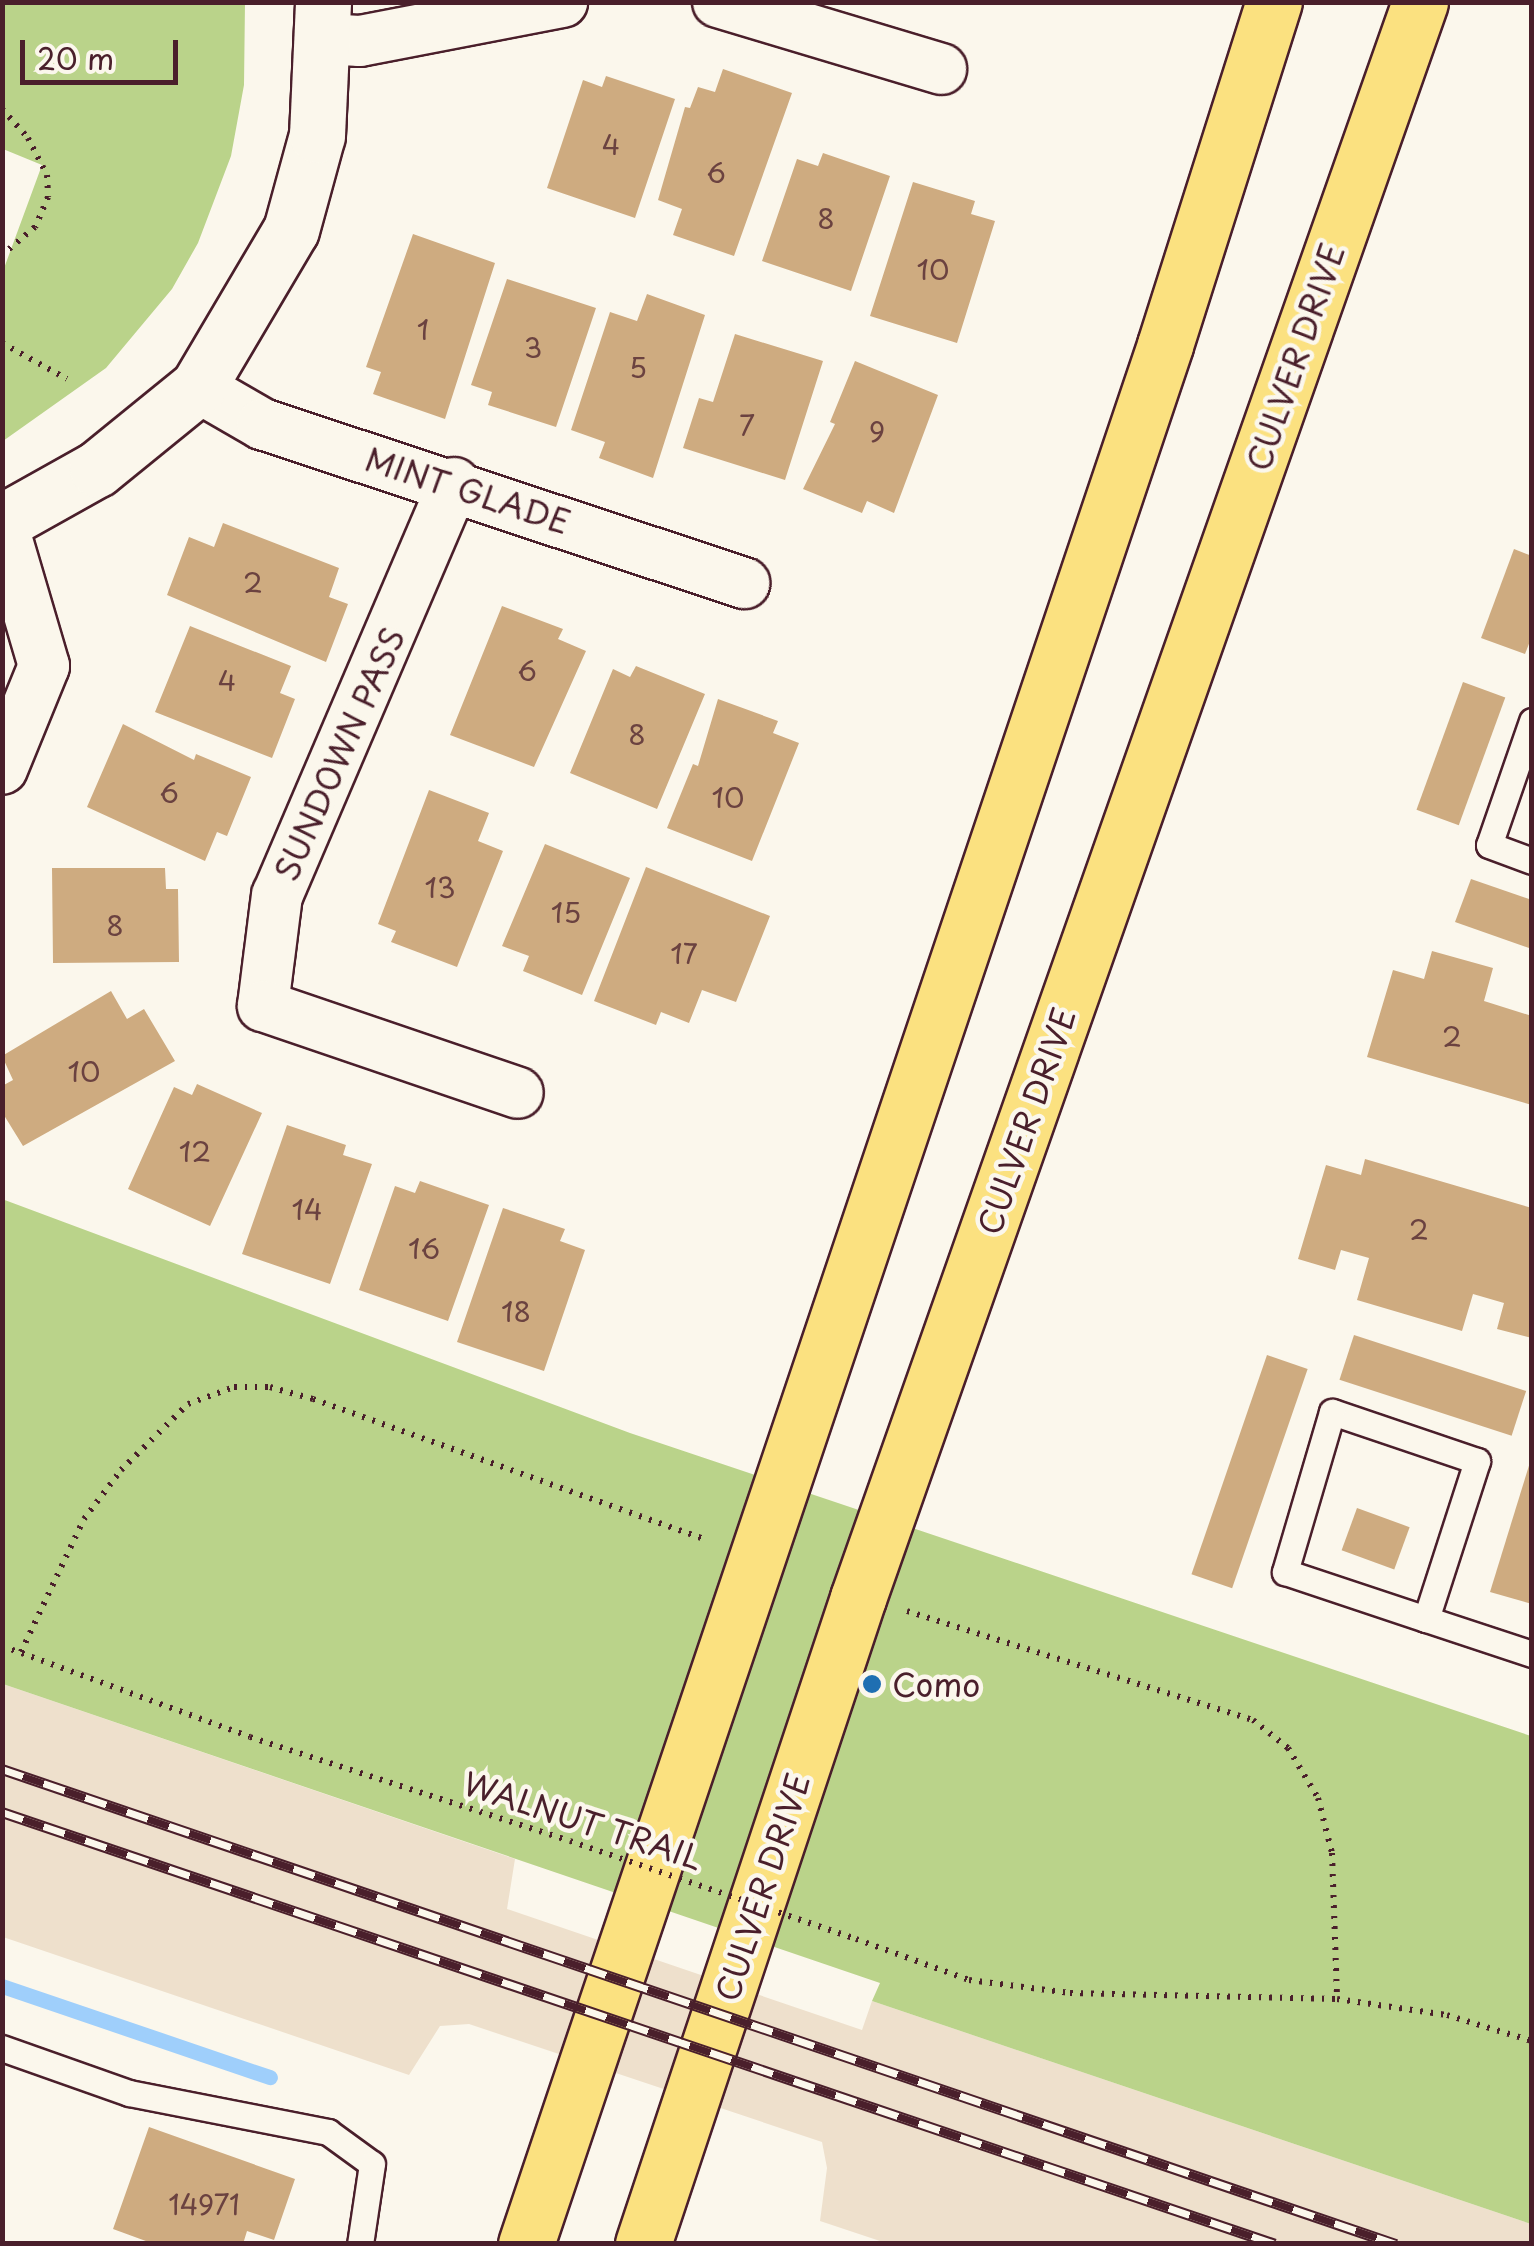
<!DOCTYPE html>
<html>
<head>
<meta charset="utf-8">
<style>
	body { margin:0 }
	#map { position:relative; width:1534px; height:2246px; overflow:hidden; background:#fbf7ec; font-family:"Playpen Sans",sans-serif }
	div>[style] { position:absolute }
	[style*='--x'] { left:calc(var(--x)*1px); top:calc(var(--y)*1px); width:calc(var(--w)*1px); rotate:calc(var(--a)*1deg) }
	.built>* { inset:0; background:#eee0cc }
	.green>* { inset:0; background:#bad38a }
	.stream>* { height:15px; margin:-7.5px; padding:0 7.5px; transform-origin:7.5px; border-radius:7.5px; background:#9fcffb }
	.building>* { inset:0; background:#ceab80; transform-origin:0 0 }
	.path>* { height:6px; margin-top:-3px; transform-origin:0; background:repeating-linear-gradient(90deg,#4a1f2b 0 2.5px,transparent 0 10.5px) }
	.roads { filter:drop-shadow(2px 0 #4a1f2b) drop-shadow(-2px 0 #4a1f2b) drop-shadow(0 2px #4a1f2b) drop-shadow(0 -2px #4a1f2b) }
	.service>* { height:25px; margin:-12.5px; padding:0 12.5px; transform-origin:12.5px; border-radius:12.5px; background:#fbf7ec }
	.minor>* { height:50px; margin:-25px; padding:0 25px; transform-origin:25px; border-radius:25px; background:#fbf7ec }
	.tertiary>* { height:55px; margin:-27.5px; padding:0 27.5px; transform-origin:27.5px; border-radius:27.5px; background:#fbf7ec }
	.primary>* { height:55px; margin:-27.5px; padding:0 27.5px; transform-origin:27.5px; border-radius:27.5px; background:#fbe180 }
	.rail>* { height:11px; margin-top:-5.5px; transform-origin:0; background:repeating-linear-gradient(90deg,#fbf7ec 0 22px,#4a1f2b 0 44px); box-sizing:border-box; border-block:2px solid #4a1f2b }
	.path-bridge>* { height:6px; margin-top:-3px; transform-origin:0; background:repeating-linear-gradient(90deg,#4a1f2b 0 2.5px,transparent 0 10.5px) }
	.dots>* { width:28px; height:28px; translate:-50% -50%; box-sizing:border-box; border:5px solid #fbf7ec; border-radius:50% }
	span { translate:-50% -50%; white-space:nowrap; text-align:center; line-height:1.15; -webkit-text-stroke:9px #fbf7ec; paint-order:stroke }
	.number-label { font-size:28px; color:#6b4240 }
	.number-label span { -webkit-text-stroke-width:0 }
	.street-label { font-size:32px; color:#4a1f2b }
	.poi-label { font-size:32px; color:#4a1f2b }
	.left { translate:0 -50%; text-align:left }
	.frame { position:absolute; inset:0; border:5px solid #4a1f2b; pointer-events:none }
	.scale { position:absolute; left:20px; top:40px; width:158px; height:45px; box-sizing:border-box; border:5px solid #4a1f2b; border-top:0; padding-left:12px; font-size:30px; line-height:35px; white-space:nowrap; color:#4a1f2b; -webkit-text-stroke:8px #fbf7ec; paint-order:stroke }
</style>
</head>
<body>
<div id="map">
	<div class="built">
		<div style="clip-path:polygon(3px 1684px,515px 1859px,507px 1909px,862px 2030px,872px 2001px,1531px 2224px,1531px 2243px,886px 2243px,820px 2221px,827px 2168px,822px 2142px,469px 2024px,440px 2026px,409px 2075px,3px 1937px)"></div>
	</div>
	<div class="green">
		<div style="clip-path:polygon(3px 2px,245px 3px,244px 85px,231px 156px,198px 243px,172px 289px,106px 368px,3px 441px,3px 271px,42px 165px,3px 149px)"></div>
		<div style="clip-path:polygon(2px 1199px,630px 1433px,1531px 1736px,1531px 2224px,872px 2001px,880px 1983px,3px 1684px)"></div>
	</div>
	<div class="stream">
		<div style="--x:2;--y:1986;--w:283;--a:18.8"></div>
	</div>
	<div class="building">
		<div style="clip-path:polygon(723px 69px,792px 93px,734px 256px,673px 235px,682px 209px,658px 200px,685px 107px,690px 108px,698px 87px,715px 92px)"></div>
		<div style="clip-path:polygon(606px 76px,675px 99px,635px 218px,547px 188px,583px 80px,602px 87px)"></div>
		<div style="clip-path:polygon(823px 153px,890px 176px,851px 291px,762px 261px,797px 159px,818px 166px)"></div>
		<div style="clip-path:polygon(913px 182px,975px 201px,971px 214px,995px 221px,957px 343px,870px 316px)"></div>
		<div style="clip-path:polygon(413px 234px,495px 263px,445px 419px,373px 394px,381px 372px,366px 367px)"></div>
		<div style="clip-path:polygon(507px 279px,596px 308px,556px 427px,488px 405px,492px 392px,471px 385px)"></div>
		<div style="clip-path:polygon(647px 294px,705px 315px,653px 478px,599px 458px,605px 442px,571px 430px,610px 312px,637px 321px)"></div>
		<div style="clip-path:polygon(735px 334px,823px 361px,785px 480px,683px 448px,699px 398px,713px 402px)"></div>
		<div style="clip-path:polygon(855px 361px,938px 395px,894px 513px,867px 501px,862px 513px,803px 489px,835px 424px,830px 422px)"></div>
		<div style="clip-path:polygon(223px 523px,339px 568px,329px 597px,348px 604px,326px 662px,167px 595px,189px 537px,214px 547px)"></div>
		<div style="clip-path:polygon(1514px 549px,1532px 556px,1532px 636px,1525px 654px,1481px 638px)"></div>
		<div style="clip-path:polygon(502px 606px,563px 629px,558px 639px,586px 651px,534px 767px,450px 735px)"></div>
		<div style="clip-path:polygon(190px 626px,291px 666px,280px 693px,295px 699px,272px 758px,155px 712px)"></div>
		<div style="clip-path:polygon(636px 666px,705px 694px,657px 809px,570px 773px,613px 669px,630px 677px)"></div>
		<div style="left:1463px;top:682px;width:45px;height:136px;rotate:20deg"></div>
		<div style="clip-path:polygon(718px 699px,778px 721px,773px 733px,799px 743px,752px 861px,667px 828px,693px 764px,698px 766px)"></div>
		<div style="clip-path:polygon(123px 724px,194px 760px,196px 754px,251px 777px,227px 836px,217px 832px,205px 861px,87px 807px)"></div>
		<div style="clip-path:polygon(429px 790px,489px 813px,478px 841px,503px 851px,457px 967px,391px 942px,396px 931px,378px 924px)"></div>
		<div style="clip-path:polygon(545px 844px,630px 878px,582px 995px,523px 971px,529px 956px,502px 946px)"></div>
		<div style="clip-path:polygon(646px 867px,770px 916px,736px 1002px,702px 990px,689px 1023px,661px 1012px,656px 1025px,594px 1001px)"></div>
		<div style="clip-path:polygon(52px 868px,165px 868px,166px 889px,178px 889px,179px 962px,53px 963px)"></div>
		<div style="clip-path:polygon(1471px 879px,1532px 900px,1532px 949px,1455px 922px)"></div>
		<div style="clip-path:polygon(1432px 951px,1493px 968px,1484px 1001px,1532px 1016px,1532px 1105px,1367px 1057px,1393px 970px,1424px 979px)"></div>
		<div style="clip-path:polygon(111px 991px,127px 1019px,144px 1009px,175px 1061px,23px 1146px,2px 1112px,2px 1086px,13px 1080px,2px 1056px)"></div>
		<div style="clip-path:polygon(197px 1084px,262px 1113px,210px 1226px,128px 1189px,174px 1087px,192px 1095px)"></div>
		<div style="clip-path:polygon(287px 1125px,346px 1145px,343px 1155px,372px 1164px,330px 1284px,242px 1254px)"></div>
		<div style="clip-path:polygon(1365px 1159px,1532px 1208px,1532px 1338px,1497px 1329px,1504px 1303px,1473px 1294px,1462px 1331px,1357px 1300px,1369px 1258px,1341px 1250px,1335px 1270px,1298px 1259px,1326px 1165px,1361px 1175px)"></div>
		<div style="clip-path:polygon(420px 1181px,489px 1205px,448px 1321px,359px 1290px,395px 1186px,415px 1193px)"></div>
		<div style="clip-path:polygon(503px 1208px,565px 1229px,560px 1241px,585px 1250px,544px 1371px,457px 1342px)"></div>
		<div style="left:1354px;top:1335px;width:181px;height:47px;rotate:18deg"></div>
		<div style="left:1267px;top:1355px;width:43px;height:232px;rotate:19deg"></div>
		<div style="clip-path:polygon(1531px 1459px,1532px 1459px,1532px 1604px,1490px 1592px)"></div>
		<div style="left:1357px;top:1508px;width:56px;height:45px;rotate:20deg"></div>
		<div style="clip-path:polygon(149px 2127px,295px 2179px,274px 2240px,247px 2231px,243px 2244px,154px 2244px,113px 2229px)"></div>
	</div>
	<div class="path">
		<div style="--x:2;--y:109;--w:39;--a:48"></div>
		<div style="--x:28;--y:138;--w:42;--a:62.8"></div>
		<div style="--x:47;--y:175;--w:22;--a:87"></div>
		<div style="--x:48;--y:197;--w:33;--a:113"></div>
		<div style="--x:35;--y:227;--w:43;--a:139.7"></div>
		<div style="--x:2;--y:343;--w:74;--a:29"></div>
		<div style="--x:907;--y:1611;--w:363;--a:17.5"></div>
		<div style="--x:1253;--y:1720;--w:45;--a:38.7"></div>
		<div style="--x:1288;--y:1748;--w:58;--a:59"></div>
		<div style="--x:1318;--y:1798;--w:57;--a:75.7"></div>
		<div style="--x:1332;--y:1853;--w:146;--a:88"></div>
		<div style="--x:1337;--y:1999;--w:111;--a:8.3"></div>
		<div style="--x:1447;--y:2015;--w:89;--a:17"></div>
		<div style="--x:2;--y:1646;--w:264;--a:20.1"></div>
		<div style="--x:250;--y:1737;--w:336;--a:18"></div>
		<div style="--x:21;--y:1652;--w:147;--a:-64.7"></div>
		<div style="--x:84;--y:1519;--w:61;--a:-52.9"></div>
		<div style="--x:121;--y:1470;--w:94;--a:-44.6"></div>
		<div style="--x:188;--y:1404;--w:49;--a:-20.3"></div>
		<div style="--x:234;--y:1387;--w:36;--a:0"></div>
		<div style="--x:270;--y:1387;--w:45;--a:15.6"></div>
		<div style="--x:313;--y:1399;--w:418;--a:19.7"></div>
		<div style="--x:856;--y:1939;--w:120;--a:19.9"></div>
		<div style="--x:969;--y:1980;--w:102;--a:7.3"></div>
		<div style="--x:1070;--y:1993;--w:267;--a:1.3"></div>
	</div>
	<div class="roads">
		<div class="service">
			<div style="--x:1532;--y:721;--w:131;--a:109.1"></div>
			<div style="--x:1489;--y:845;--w:46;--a:20.4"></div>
			<div style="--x:1426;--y:1619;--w:166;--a:-72.1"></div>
			<div style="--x:1477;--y:1461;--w:153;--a:-161.3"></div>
			<div style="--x:1332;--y:1412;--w:167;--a:106.4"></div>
			<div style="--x:1285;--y:1572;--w:149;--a:18.4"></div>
			<div style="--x:1426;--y:1619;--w:112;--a:18.3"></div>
			<div style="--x:2;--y:2048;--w:135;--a:19.5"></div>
			<div style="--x:129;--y:2093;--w:203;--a:11.1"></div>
			<div style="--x:328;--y:2132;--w:54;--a:36"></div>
			<div style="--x:372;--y:2164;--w:81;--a:98.5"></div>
		</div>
		<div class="minor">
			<div style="--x:718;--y:2;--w:233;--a:16.7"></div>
			<div style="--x:323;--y:39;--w:37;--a:3"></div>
			<div style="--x:360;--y:41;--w:206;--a:-10.9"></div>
			<div style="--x:198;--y:387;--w:74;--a:30"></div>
			<div style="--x:262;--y:424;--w:508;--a:18.26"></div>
			<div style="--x:454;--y:483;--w:448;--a:113.2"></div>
			<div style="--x:277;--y:895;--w:112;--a:97.2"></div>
			<div style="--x:263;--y:1006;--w:269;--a:18.8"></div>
			<div style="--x:2;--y:523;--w:149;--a:73.6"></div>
			<div style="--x:44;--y:666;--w:111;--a:112.2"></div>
		</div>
		<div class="tertiary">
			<div style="--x:2;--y:522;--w:109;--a:-29.2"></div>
			<div style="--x:97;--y:469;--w:130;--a:-39.1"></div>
			<div style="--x:198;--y:387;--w:182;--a:-59.4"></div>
			<div style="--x:291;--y:230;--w:98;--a:-74.7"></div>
			<div style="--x:317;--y:135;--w:133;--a:-87.4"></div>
		</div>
		<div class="primary">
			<div style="--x:526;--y:2244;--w:2004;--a:-71.4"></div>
			<div style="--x:1165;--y:345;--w:360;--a:-72.4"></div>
			<div style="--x:643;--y:2244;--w:681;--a:-71.59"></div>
			<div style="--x:858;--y:1598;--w:1692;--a:-70.6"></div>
		</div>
	</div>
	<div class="rail">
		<div style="--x:2;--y:1769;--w:1473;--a:18.82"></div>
		<div style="--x:2;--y:1812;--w:1344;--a:18.74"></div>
	</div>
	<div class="path-bridge">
		<div style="--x:570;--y:1841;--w:302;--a:18.9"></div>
	</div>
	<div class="dots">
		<div style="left:872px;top:1684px;background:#1f6fb2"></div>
	</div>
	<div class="number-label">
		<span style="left:611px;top:144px">4</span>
		<span style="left:716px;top:172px">6</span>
		<span style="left:826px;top:218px">8</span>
		<span style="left:933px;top:269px">10</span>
		<span style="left:423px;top:329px">1</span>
		<span style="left:533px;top:347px">3</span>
		<span style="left:638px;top:367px">5</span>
		<span style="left:747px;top:425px">7</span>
		<span style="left:877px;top:431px">9</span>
		<span style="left:253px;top:582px">2</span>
		<span style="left:527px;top:670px">6</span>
		<span style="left:227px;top:680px">4</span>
		<span style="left:637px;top:734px">8</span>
		<span style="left:169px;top:792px">6</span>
		<span style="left:728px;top:797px">10</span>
		<span style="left:440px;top:887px">13</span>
		<span style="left:566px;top:912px">15</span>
		<span style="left:115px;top:925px">8</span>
		<span style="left:684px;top:953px">17</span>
		<span style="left:1452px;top:1036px">2</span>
		<span style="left:84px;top:1071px">10</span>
		<span style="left:195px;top:1151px">12</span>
		<span style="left:307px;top:1209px">14</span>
		<span style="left:1419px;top:1229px">2</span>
		<span style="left:424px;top:1248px">16</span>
		<span style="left:516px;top:1311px">18</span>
		<span style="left:204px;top:2204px">14971</span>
	</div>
	<div class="street-label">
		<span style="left:1295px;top:357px;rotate:-71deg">CULVER DRIVE</span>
		<span style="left:468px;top:490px;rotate:18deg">MINT GLADE</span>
		<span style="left:339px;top:754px;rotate:-66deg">SUNDOWN PASS</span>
		<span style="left:1026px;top:1121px;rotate:-71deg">CULVER DRIVE</span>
		<span style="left:583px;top:1820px;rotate:18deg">WALNUT TRAIL</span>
		<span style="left:762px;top:1887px;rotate:-72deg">CULVER DRIVE</span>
	</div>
	<div class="poi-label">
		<span class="left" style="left:892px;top:1684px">Como</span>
	</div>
	<div class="frame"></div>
	<div class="scale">20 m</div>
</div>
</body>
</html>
